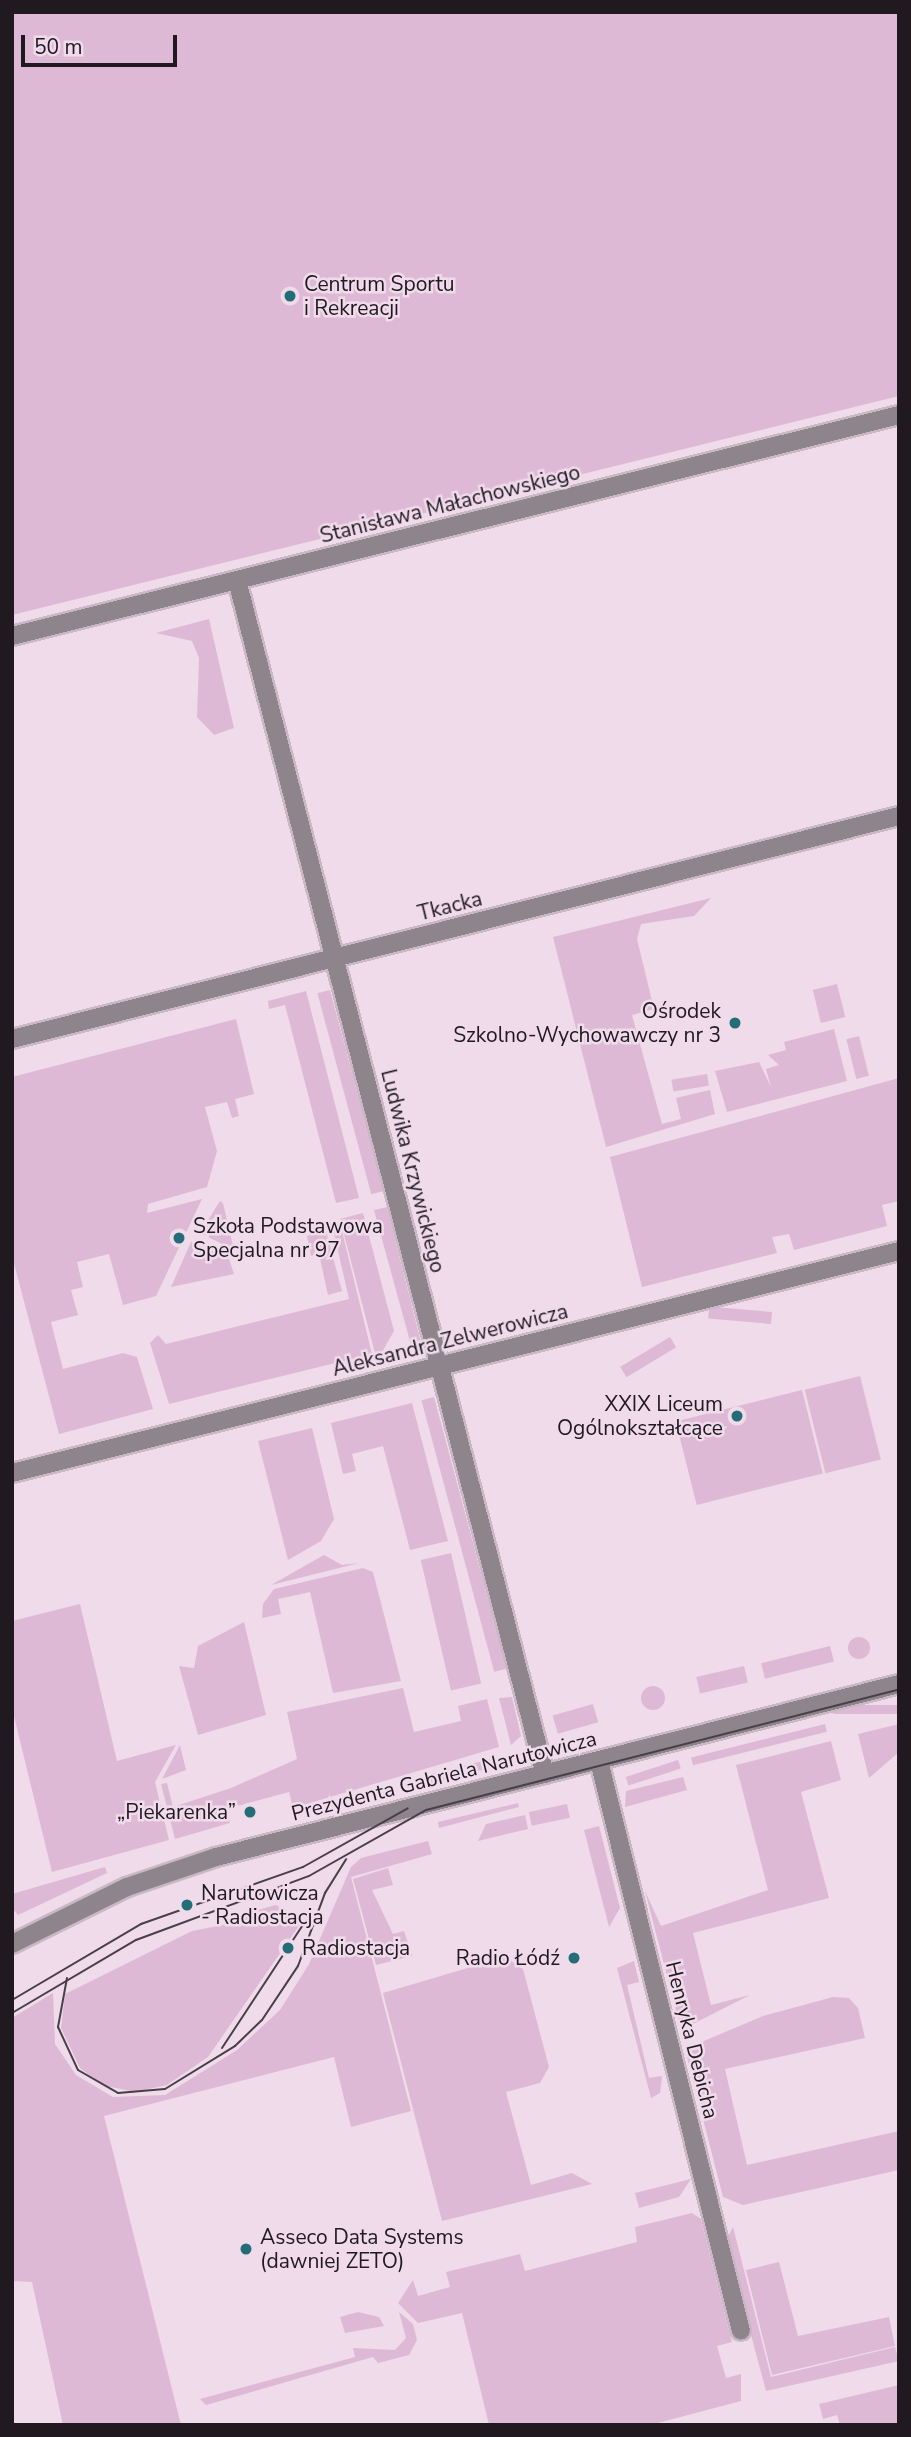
<!DOCTYPE html>
<html>
<head>
<meta charset="utf-8">
<style>
	body { margin:0 }
	#map { position:relative; width:911px; height:2437px; overflow:hidden; background:#efdbea; font-family:"Nunito Sans",sans-serif }
	div>[style] { position:absolute }
	[style*='--x'] { left:calc(var(--x)*1px); top:calc(var(--y)*1px); width:calc(var(--w)*1px); rotate:calc(var(--a)*1deg) }
	.green>* { inset:0; background:#deb9d5; transform-origin:0 0 }
	.round { border-radius:50% }
	.roads { filter:drop-shadow(2px 0 #cab8c5) drop-shadow(-2px 0 #cab8c5) drop-shadow(0 2px #cab8c5) drop-shadow(0 -2px #cab8c5) }
	.minor>* { height:18px; margin:-9px; padding:0 9px; transform-origin:9px; border-radius:9px; background:#8d858b }
	.tram>* { height:2px; margin:-1px; padding:0 1px; transform-origin:1px; border-radius:1px; background:#483f47 }
	.dots>* { width:19px; height:19px; translate:-50% -50%; box-sizing:border-box; border:4px solid #efdbea; border-radius:50% }
	span { translate:-50% -50%; white-space:nowrap; text-align:center; line-height:1.15; -webkit-text-stroke:5px #efdbea; paint-order:stroke }
	.poi-label { font-size:21px; color:#20191f }
	.left { translate:0 -50%; text-align:left }
	.right { translate:-100% -50%; text-align:right }
	.street-label { font-size:21px; color:#20191f }
	.frame { position:absolute; inset:0; border:14px solid #20191f; pointer-events:none }
	.scale { position:absolute; left:21px; top:35px; width:156px; height:32px; box-sizing:border-box; border:4px solid #20191f; border-top:0; padding-left:9px; font-size:21px; line-height:24px; white-space:nowrap; color:#20191f; -webkit-text-stroke:5px #efdbea; paint-order:stroke }
</style>
</head>
<body>
<div id="map">
	<div class="green">
		<div style="clip-path:polygon(12px 12px,899px 12px,899px 396px,12px 615px)"></div>
		<div style="clip-path:polygon(209px 619px,234px 728px,214px 735px,197px 717px,199px 658px,192px 641px,156px 633px)"></div>
		<div style="clip-path:polygon(711px 898px,694px 916px,641px 924px,637px 939px,654px 1009px,632px 1015px,662px 1124px,681px 1119px,676px 1098px,710px 1090px,715px 1114px,606px 1147px,553px 937px)"></div>
		<div style="left:837px;top:984px;width:34px;height:25px;rotate:76deg"></div>
		<div style="left:330px;top:990px;width:208px;height:13px;rotate:75deg"></div>
		<div style="clip-path:polygon(306px 991px,359px 1198px,336px 1203px,285px 1005px,269px 1009px,268px 1001px)"></div>
		<div style="clip-path:polygon(236px 1019px,254px 1094px,235px 1099px,239px 1116px,232px 1118px,227px 1102px,205px 1107px,217px 1151px,207px 1187px,148px 1204px,147px 1213px,202px 1199px,156px 1296px,123px 1305px,109px 1254px,77px 1262px,83px 1287px,71px 1290px,78px 1315px,51px 1322px,63px 1369px,123px 1353px,137px 1357px,153px 1409px,59px 1434px,12px 1256px,12px 1077px)"></div>
		<div style="clip-path:polygon(834px 1029px,847px 1081px,727px 1112px,715px 1071px,759px 1062px,771px 1087px,766px 1069px,779px 1065px,768px 1055px,786px 1050px,784px 1042px)"></div>
		<div style="left:859px;top:1036px;width:41px;height:13px;rotate:76deg"></div>
		<div style="left:707px;top:1074px;width:12px;height:36px;rotate:81deg"></div>
		<div style="clip-path:polygon(899px 1078px,899px 1201px,882px 1205px,887px 1226px,794px 1250px,789px 1234px,772px 1237px,777px 1253px,642px 1287px,610px 1157px)"></div>
		<div style="clip-path:polygon(220px 1201px,223px 1203px,234px 1250px,200px 1233px)"></div>
		<div style="clip-path:polygon(387px 1207px,421px 1342px,411px 1345px,374px 1210px)"></div>
		<div style="clip-path:polygon(363px 1213px,394px 1331px,377px 1361px,340px 1219px)"></div>
		<div style="clip-path:polygon(341px 1227px,372px 1354px,169px 1404px,150px 1343px,158px 1335px,166px 1344px,349px 1299px,333px 1229px)"></div>
		<div style="clip-path:polygon(326px 1231px,342px 1291px,328px 1295px,319px 1254px,311px 1256px,307px 1236px)"></div>
		<div style="clip-path:polygon(191px 1242px,229px 1259px,234px 1274px,171px 1287px)"></div>
		<div style="left:772px;top:1312px;width:12px;height:63px;rotate:95deg"></div>
		<div style="left:670px;top:1337px;width:12px;height:58px;rotate:59deg"></div>
		<div style="left:860px;top:1376px;width:86px;height:57px;rotate:76deg"></div>
		<div style="left:802px;top:1390px;width:86px;height:130px;rotate:76deg"></div>
		<div style="left:434px;top:1397px;width:281px;height:13px;rotate:75deg"></div>
		<div style="clip-path:polygon(412px 1403px,448px 1541px,410px 1550px,383px 1446px,352px 1454px,356px 1471px,343px 1474px,331px 1423px)"></div>
		<div style="clip-path:polygon(312px 1428px,334px 1519px,321px 1541px,288px 1560px,258px 1441px)"></div>
		<div style="left:451px;top:1553px;width:134px;height:31px;rotate:77deg"></div>
		<div style="clip-path:polygon(324px 1555px,342px 1565px,359px 1563px,271px 1585px)"></div>
		<div style="clip-path:polygon(363px 1568px,373px 1572px,401px 1681px,333px 1693px,310px 1592px,278px 1599px,281px 1614px,262px 1618px,263px 1604px,274px 1589px)"></div>
		<div style="clip-path:polygon(80px 1604px,117px 1761px,176px 1745px,155px 1782px,169px 1840px,52px 1872px,12px 1708px,12px 1621px)"></div>
		<div style="clip-path:polygon(244px 1622px,266px 1715px,198px 1735px,179px 1666px,194px 1668px,198px 1646px)"></div>
		<div class="round" style="left:848px;top:1637px;width:22px;height:22px"></div>
		<div style="left:830px;top:1646px;width:16px;height:71px;rotate:76deg"></div>
		<div style="left:744px;top:1666px;width:17px;height:49px;rotate:77deg"></div>
		<div class="round" style="left:641px;top:1686px;width:24px;height:24px"></div>
		<div style="clip-path:polygon(403px 1688px,414px 1732px,461px 1721px,458px 1706px,487px 1699px,499px 1747px,293px 1808px,289px 1792px,227px 1809px,230px 1823px,175px 1839px,161px 1784px,167px 1783px,173px 1807px,231px 1788px,297px 1759px,287px 1712px)"></div>
		<div style="clip-path:polygon(512px 1697px,521px 1736px,511px 1745px,499px 1698px)"></div>
		<div style="left:593px;top:1704px;width:19px;height:42px;rotate:74deg"></div>
		<div style="left:899px;top:1705px;width:9px;height:66px;rotate:90deg"></div>
		<div style="left:825px;top:1724px;width:8px;height:138px;rotate:76deg"></div>
		<div style="clip-path:polygon(899px 1724px,899px 1752px,869px 1778px,858px 1734px)"></div>
		<div style="clip-path:polygon(831px 1741px,841px 1780px,801px 1792px,829px 1898px,693px 1933px,711px 2005px,750px 1995px,681px 2030px,645px 1891px,661px 1926px,768px 1890px,736px 1765px)"></div>
		<div style="clip-path:polygon(180px 1745px,186px 1770px,162px 1779px)"></div>
		<div style="clip-path:polygon(499px 1757px,501px 1765px,425px 1785px,427px 1775px)"></div>
		<div style="left:678px;top:1760px;width:9px;height:55px;rotate:72deg"></div>
		<div style="clip-path:polygon(683px 1777px,687px 1790px,625px 1807px,626px 1791px)"></div>
		<div style="clip-path:polygon(518px 1803px,519px 1807px,439px 1828px,438px 1822px)"></div>
		<div style="left:567px;top:1804px;width:14px;height:39px;rotate:78deg"></div>
		<div style="clip-path:polygon(525px 1815px,528px 1829px,478px 1841px,486px 1824px)"></div>
		<div style="clip-path:polygon(599px 1826px,620px 1908px,609px 1927px,584px 1830px)"></div>
		<div style="clip-path:polygon(428px 1841px,432px 1854px,351px 1877px,411px 2111px,351px 2127px,334px 2057px,104px 2116px,181px 2425px,63px 2425px,32px 2282px,12px 2281px,12px 2018px,53px 1993px,55px 2044px,76px 2075px,113px 2097px,165px 2095px,237px 2050px,280px 2010px,309px 1964px,351px 1867px,361px 1858px)"></div>
		<div style="clip-path:polygon(105px 1867px,107px 1873px,18px 1915px,12px 1908px,12px 1894px)"></div>
		<div style="clip-path:polygon(388px 1868px,393px 1885px,372px 1890px,393px 1934px,404px 1931px,412px 1956px,376px 1965px,353px 1879px)"></div>
		<div style="clip-path:polygon(276px 1905px,303px 1920px,208px 2057px,167px 2085px,135px 2092px,102px 2085px,80px 2068px,61px 2028px,65px 1994px,192px 1931px,238px 1922px,236px 1916px)"></div>
		<div style="clip-path:polygon(505px 1957px,523px 1969px,549px 2067px,540px 2083px,506px 2092px,531px 2185px,572px 2173px,592px 2184px,442px 2221px,383px 1993px)"></div>
		<div style="clip-path:polygon(634px 1961px,639px 1982px,627px 1985px,649px 2078px,662px 2076px,660px 2093px,651px 2098px,617px 1968px)"></div>
		<div style="clip-path:polygon(833px 1997px,849px 1998px,858px 2008px,865px 2038px,725px 2069px,747px 2165px,899px 2131px,899px 2170px,743px 2205px,723px 2197px,685px 2049px,763px 2016px)"></div>
		<div style="clip-path:polygon(691px 2179px,679px 2197px,639px 2208px,635px 2193px)"></div>
		<div style="clip-path:polygon(692px 2213px,701px 2219px,732px 2342px,717px 2346px,726px 2378px,741px 2374px,741px 2401px,650px 2425px,489px 2425px,462px 2313px,418px 2323px,398px 2303px,413px 2280px,418px 2296px,450px 2287px,446px 2272px,520px 2254px,525px 2271px,637px 2242px,635px 2227px)"></div>
		<div style="clip-path:polygon(733px 2227px,771px 2377px,895px 2347px,899px 2361px,766px 2391px,726px 2241px)"></div>
		<div style="clip-path:polygon(779px 2262px,798px 2336px,889px 2317px,895px 2346px,772px 2375px,746px 2270px)"></div>
		<div style="clip-path:polygon(358px 2312px,379px 2317px,384px 2326px,345px 2333px,340px 2317px)"></div>
		<div style="clip-path:polygon(399px 2312px,413px 2324px,417px 2340px,409px 2355px,378px 2363px,373px 2357px,206px 2405px,200px 2399px,355px 2357px,353px 2348px,395px 2350px,406px 2338px)"></div>
		<div style="clip-path:polygon(899px 2385px,899px 2425px,840px 2425px,837px 2415px,823px 2419px,819px 2404px)"></div>
	</div>
	<div class="roads">
		<div class="minor">
			<div style="--x:237;--y:580;--w:1233;--a:75.54"></div>
			<div style="--x:12;--y:636;--w:914;--a:-13.99"></div>
			<div style="--x:12;--y:1039;--w:915;--a:-14.11"></div>
			<div style="--x:12;--y:1473;--w:914;--a:-14.05"></div>
			<div style="--x:599;--y:1761;--w:587;--a:76.01"></div>
			<div style="--x:12;--y:1944;--w:128;--a:-26.4"></div>
			<div style="--x:127;--y:1887;--w:94;--a:-18.6"></div>
			<div style="--x:216;--y:1857;--w:705;--a:-14.21"></div>
		</div>
	</div>
	<div class="tram">
		<div style="--x:67;--y:1978;--w:50;--a:100.4"></div>
		<div style="--x:58;--y:2027;--w:47;--a:65.1"></div>
		<div style="--x:78;--y:2070;--w:46;--a:29.9"></div>
		<div style="--x:118;--y:2093;--w:47;--a:-4.9"></div>
		<div style="--x:165;--y:2089;--w:82;--a:-31.6"></div>
		<div style="--x:235;--y:2046;--w:37;--a:-44"></div>
		<div style="--x:262;--y:2020;--w:65;--a:-56.3"></div>
		<div style="--x:298;--y:1966;--w:78;--a:-69.7"></div>
		<div style="--x:325;--y:1893;--w:40;--a:-58"></div>
		<div style="--x:12;--y:2000;--w:150;--a:-30.5"></div>
		<div style="--x:141;--y:1924;--w:172;--a:-19.4"></div>
		<div style="--x:303;--y:1867;--w:120;--a:-29.3"></div>
		<div style="--x:12;--y:2013;--w:144;--a:-30.5"></div>
		<div style="--x:136;--y:1940;--w:184;--a:-20.3"></div>
		<div style="--x:309;--y:1876;--w:134;--a:-29.4"></div>
		<div style="--x:426;--y:1810;--w:488;--a:-14.3"></div>
		<div style="--x:222;--y:2048;--w:164;--a:-56.7"></div>
	</div>
	<div class="dots">
		<div style="left:290px;top:296px;background:#246c78"></div>
		<div style="left:735px;top:1023px;background:#246c78"></div>
		<div style="left:179px;top:1238px;background:#246c78"></div>
		<div style="left:737px;top:1416px;background:#246c78"></div>
		<div style="left:250px;top:1812px;background:#246c78"></div>
		<div style="left:187px;top:1905px;background:#246c78"></div>
		<div style="left:288px;top:1948px;background:#246c78"></div>
		<div style="left:574px;top:1958px;background:#246c78"></div>
		<div style="left:246px;top:2249px;background:#246c78"></div>
	</div>
	<div class="poi-label">
		<span class="left" style="left:304px;top:296px">Centrum Sportu<br>i Rekreacji</span>
		<span class="right" style="left:721px;top:1023px">Ośrodek<br>Szkolno-Wychowawczy nr 3</span>
		<span class="left" style="left:193px;top:1238px">Szkoła Podstawowa<br>Specjalna nr 97</span>
		<span class="right" style="left:723px;top:1416px">XXIX Liceum<br>Ogólnokształcące</span>
		<span class="right" style="left:236px;top:1812px">„Piekarenka”</span>
		<span class="left" style="left:201px;top:1905px">Narutowicza<br>- Radiostacja</span>
		<span class="left" style="left:302px;top:1948px">Radiostacja</span>
		<span class="right" style="left:560px;top:1958px">Radio Łódź</span>
		<span class="left" style="left:260px;top:2249px">Asseco Data Systems<br>(dawniej ZETO)</span>
	</div>
	<div class="street-label">
		<span style="left:450px;top:504px;rotate:-14deg">Stanisława Małachowskiego</span>
		<span style="left:450px;top:906px;rotate:-14deg">Tkacka</span>
		<span style="left:413px;top:1171px;rotate:76deg">Ludwika Krzywickiego</span>
		<span style="left:450px;top:1340px;rotate:-14deg">Aleksandra Zelwerowicza</span>
		<span style="left:444px;top:1776px;rotate:-14deg">Prezydenta Gabriela Narutowicza</span>
		<span style="left:692px;top:2040px;rotate:76deg">Henryka Debicha</span>
	</div>
	<div class="frame"></div>
	<div class="scale">50 m</div>
</div>
</body>
</html>
